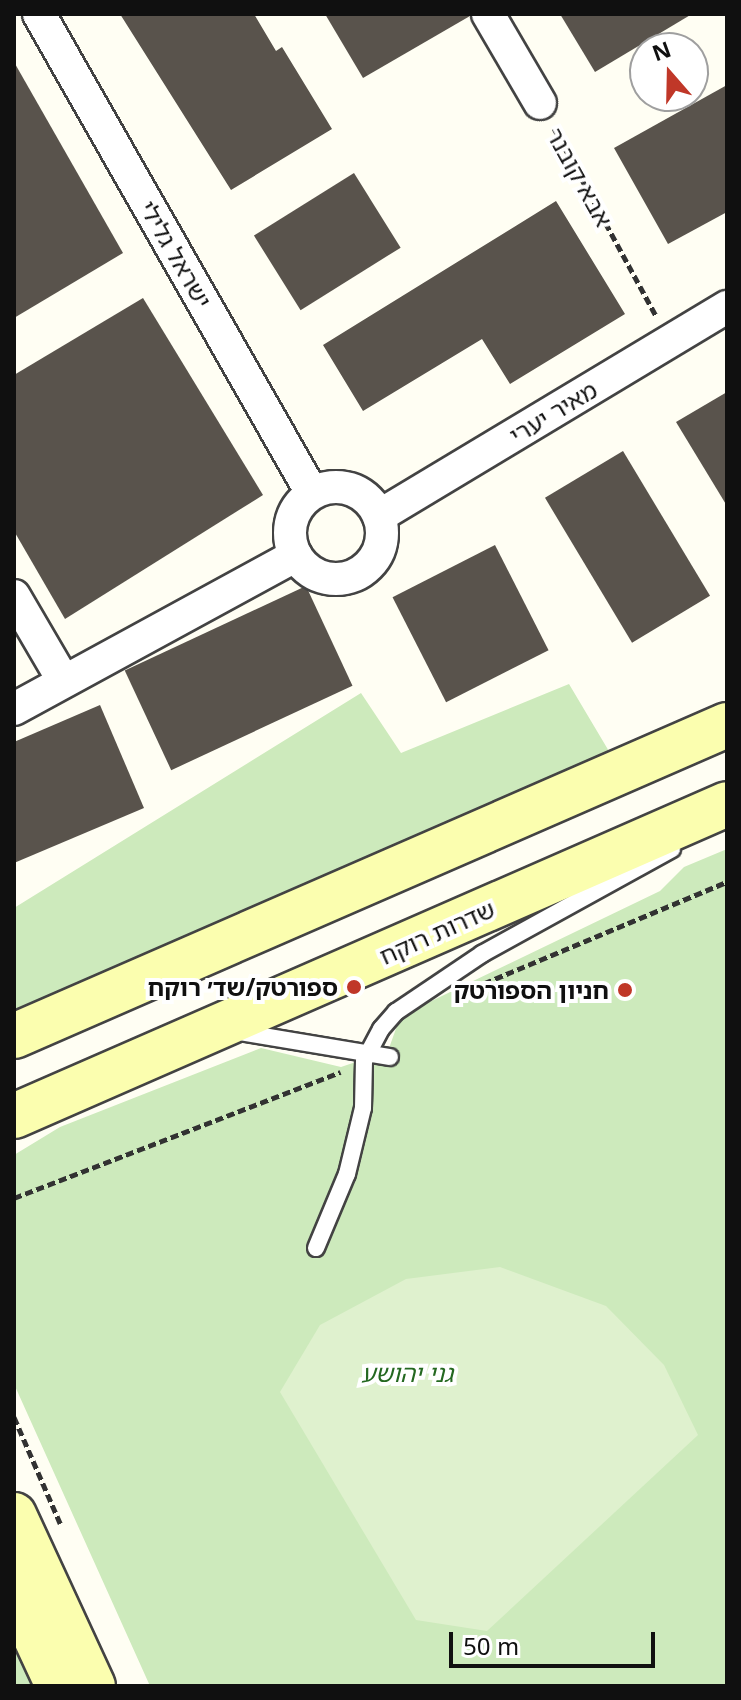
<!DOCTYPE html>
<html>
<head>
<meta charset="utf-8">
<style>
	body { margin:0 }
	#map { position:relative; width:741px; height:1700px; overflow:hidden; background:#fffef3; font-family:Georgia,"Noto Sans Hebrew",serif }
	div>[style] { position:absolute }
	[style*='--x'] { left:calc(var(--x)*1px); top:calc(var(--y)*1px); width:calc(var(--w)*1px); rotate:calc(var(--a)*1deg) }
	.green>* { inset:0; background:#cdeabc }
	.pitch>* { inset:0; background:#dff1ce }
	.building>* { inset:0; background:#59534c; transform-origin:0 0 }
	.path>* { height:5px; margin-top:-2.5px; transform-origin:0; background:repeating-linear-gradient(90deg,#323232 0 8px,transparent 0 12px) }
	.roads { filter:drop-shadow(2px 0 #434343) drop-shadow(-2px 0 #434343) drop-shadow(0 2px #434343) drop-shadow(0 -2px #434343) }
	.lane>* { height:16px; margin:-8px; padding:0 8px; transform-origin:8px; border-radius:8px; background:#fff }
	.street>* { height:32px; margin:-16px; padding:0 16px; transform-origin:16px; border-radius:16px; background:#fff }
	.street>.ring { margin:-16px; padding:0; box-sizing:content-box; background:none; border:32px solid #fff; border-radius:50% }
	.secondary>* { height:44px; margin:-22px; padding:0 22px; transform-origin:22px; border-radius:22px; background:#fbfeaf }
	.dots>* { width:22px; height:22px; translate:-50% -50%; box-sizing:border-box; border:4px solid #fff; border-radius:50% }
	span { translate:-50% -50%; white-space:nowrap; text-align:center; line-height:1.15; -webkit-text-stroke:8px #fff; paint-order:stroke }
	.street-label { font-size:24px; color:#101010 }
	.poi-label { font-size:24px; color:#101010; font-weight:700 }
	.right { translate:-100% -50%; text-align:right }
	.park-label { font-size:24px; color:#246820; font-style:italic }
	.frame { position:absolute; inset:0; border:16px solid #101010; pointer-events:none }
	.north { position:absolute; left:629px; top:32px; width:80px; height:80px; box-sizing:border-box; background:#fff; border:2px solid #9f9f9f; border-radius:50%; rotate:340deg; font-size:22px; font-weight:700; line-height:32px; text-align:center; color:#101010 }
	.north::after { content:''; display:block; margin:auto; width:28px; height:36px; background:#c03728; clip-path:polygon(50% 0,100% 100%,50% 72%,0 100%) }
	.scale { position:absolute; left:449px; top:1632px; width:206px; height:36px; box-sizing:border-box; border:4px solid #101010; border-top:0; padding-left:10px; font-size:24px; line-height:28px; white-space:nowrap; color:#101010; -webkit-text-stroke:6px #fff; paint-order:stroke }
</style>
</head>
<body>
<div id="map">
	<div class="green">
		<div style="clip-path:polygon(569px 684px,613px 758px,14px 1024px,14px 908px,361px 693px,401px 753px)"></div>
		<div style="clip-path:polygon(727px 849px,727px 1686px,150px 1686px,14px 1384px,14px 1155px,60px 1127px,261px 1048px,341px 1067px,388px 1051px,398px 1023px,419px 1007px,660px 891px,684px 867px)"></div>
		<div style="clip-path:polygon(14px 1640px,34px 1686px,14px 1686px)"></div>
	</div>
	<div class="pitch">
		<div style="clip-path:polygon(500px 1267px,606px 1306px,664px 1365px,698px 1435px,487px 1631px,416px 1620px,280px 1392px,320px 1325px,406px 1279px)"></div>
	</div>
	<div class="building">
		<div style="clip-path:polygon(120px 14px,254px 14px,276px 51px,282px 47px,332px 129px,231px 190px)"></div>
		<div style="clip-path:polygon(325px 14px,469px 14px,470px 16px,363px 78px)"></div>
		<div style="clip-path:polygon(560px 14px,692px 14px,595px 72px)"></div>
		<div style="clip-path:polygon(14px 62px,123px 253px,14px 318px)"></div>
		<div style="clip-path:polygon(727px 85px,727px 212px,668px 244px,614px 148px)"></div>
		<div style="left:354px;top:173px;width:88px;height:118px;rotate:58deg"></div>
		<div style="clip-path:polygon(556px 201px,625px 314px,510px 384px,482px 339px,363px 411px,323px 345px)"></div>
		<div style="clip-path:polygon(143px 298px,263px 495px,65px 619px,14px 531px,14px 375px)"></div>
		<div style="clip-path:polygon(727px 392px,727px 506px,676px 422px)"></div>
		<div style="left:623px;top:451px;width:169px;height:91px;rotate:59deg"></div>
		<div style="left:495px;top:545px;width:118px;height:115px;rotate:63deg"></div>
		<div style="left:306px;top:586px;width:110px;height:200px;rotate:65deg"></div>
		<div style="clip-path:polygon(100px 705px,144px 808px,14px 863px,14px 742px)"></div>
	</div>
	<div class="path">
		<div style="--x:554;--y:128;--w:214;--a:61.5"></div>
		<div style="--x:473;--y:988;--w:275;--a:-22.7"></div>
		<div style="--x:14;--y:1198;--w:350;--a:-21.1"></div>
		<div style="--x:14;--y:1417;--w:116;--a:66.5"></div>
	</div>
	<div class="roads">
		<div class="lane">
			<div style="--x:233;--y:1031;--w:159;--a:9.4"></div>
			<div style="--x:316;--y:1248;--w:80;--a:-67.3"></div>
			<div style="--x:347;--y:1174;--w:68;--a:-76.4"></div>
			<div style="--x:363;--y:1108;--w:47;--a:-88.8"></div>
			<div style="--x:364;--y:1061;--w:36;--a:-62"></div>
			<div style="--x:381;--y:1029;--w:23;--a:-49"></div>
			<div style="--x:396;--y:1012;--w:104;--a:-34"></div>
			<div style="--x:482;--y:954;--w:217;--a:-28.9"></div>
		</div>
		<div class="street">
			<div style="--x:39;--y:14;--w:551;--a:60.32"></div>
			<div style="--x:488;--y:14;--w:103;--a:59.7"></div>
			<div class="ring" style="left:290px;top:487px;width:60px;height:60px"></div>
			<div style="--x:379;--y:516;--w:406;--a:-31"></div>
			<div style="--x:14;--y:596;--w:97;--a:59.7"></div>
			<div style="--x:14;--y:709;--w:321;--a:-28.6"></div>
		</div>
		<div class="secondary">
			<div style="--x:14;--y:1036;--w:778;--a:-23.57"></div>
			<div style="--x:14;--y:1116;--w:778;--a:-23.63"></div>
			<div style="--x:14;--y:1515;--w:188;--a:65.2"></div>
			<div style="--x:14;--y:1591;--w:105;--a:65.1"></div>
		</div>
	</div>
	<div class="dots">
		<div style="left:354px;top:987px;background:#c03728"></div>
		<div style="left:625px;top:990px;background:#c03728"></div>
	</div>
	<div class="street-label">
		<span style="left:580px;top:177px;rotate:61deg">אבא קובנר</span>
		<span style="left:176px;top:254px;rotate:60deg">ישראל גלילי</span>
		<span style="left:553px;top:412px;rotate:-31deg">מאיר יערי</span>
		<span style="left:437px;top:932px;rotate:-24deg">שדרות רוקח</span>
	</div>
	<div class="poi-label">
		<span class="right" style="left:338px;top:987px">ספורטק/שד׳ רוקח</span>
		<span class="right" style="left:609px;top:990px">חניון הספורטק</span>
	</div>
	<div class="park-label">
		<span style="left:407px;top:1373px">גני יהושע</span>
	</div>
	<div class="frame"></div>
	<div class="north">N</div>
	<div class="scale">50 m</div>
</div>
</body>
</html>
